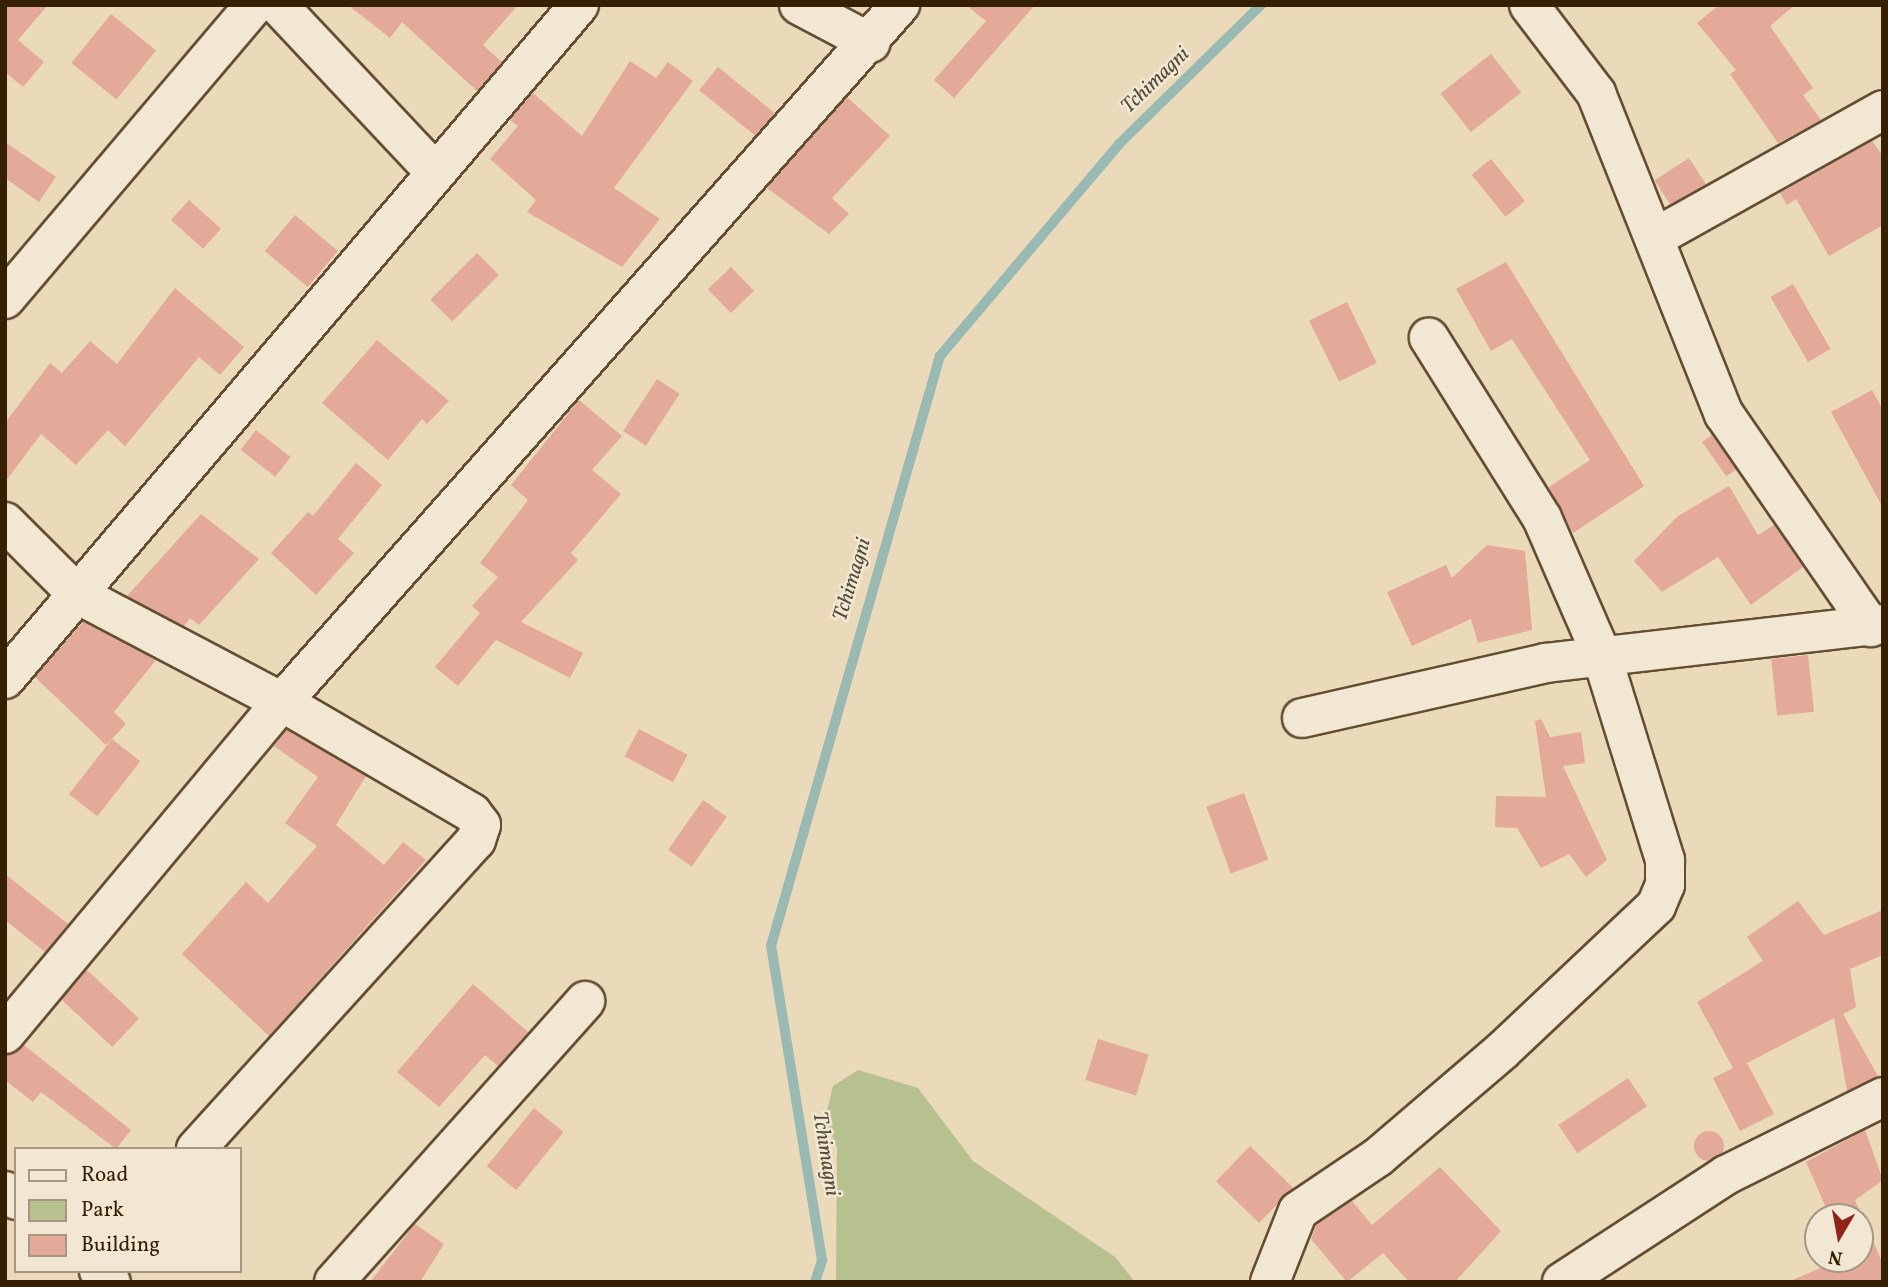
<!DOCTYPE html>
<html>
<head>
<meta charset="utf-8">
<style>
	body { margin:0 }
	#map { position:relative; width:1888px; height:1287px; overflow:hidden; background:#ebdab9; font-family:Vollkorn,serif }
	div>[style] { position:absolute }
	[style*='--x'] { left:calc(var(--x)*1px); top:calc(var(--y)*1px); width:calc(var(--w)*1px); rotate:calc(var(--a)*1deg) }
	.green>* { inset:0; background:#b7c08f }
	.stream>* { height:10px; margin:-5px; padding:0 5px; transform-origin:5px; border-radius:5px; background:#98bab2 }
	.building>* { inset:0; background:#e3a999; transform-origin:0 0 }
	.round { border-radius:50% }
	.roads { filter:drop-shadow(2px 0 #634e31) drop-shadow(-2px 0 #634e31) drop-shadow(0 2px #634e31) drop-shadow(0 -2px #634e31) }
	.street>* { height:38px; margin:-19px; padding:0 19px; transform-origin:19px; border-radius:19px; background:#f2e7d2 }
	span { translate:-50% -50%; white-space:nowrap; text-align:center; line-height:1.15; -webkit-text-stroke:5px #f2e7d2; paint-order:stroke }
	.water-label { font-size:21px; color:#534e38; font-style:italic }
	.frame { position:absolute; inset:0; border:7px solid #362004; pointer-events:none }
	.legend { position:absolute; left:14px; top:1147px; width:228px; height:126px; box-sizing:border-box; background:#f2e7d2; border:2px solid #a79780; margin:0; padding:9px 12px; list-style:none; font-size:21px; color:#362004 }
	.legend li { display:flex; align-items:center; gap:14px; height:35px }
	.legend b { width:35px; border:2px solid #a79780 }
	.north { position:absolute; left:1804px; top:1203px; width:70px; height:70px; box-sizing:border-box; background:#f2e7d2; border:2px solid #a79780; border-radius:50%; rotate:190deg; font-size:19px; font-weight:700; line-height:28px; text-align:center; color:#362004 }
	.north::after { content:''; display:block; margin:auto; width:24px; height:32px; background:#8f2418; clip-path:polygon(50% 0,100% 100%,50% 72%,0 100%) }
</style>
</head>
<body>
<div id="map">
	<div class="green">
		<div style="clip-path:polygon(858px 1070px,918px 1088px,973px 1161px,1115px 1257px,1135px 1282px,836px 1282px,837px 1148px,825px 1119px,833px 1086px)"></div>
	</div>
	<div class="stream">
		<div style="--x:815;--y:1282;--w:23;--a:-72"></div>
		<div style="--x:822;--y:1260;--w:318;--a:-99.2"></div>
		<div style="--x:771;--y:946;--w:614;--a:-74.02"></div>
		<div style="--x:940;--y:356;--w:277;--a:-49.8"></div>
		<div style="--x:1119;--y:144;--w:199;--a:-44.4"></div>
	</div>
	<div class="building">
		<div style="clip-path:polygon(5px 5px,48px 5px,18px 40px,44px 62px,23px 87px,5px 72px)"></div>
		<div style="clip-path:polygon(348px 5px,518px 5px,483px 45px,502px 62px,477px 91px,402px 22px,390px 38px)"></div>
		<div style="clip-path:polygon(966px 5px,1035px 5px,954px 98px,934px 80px,986px 21px)"></div>
		<div style="clip-path:polygon(1719px 5px,1795px 5px,1770px 26px,1813px 88px,1803px 95px,1821px 120px,1778px 143px,1730px 74px,1736px 70px,1697px 23px)"></div>
		<div style="left:111px;top:14px;width:58px;height:63px;rotate:39deg"></div>
		<div style="left:1491px;top:54px;width:49px;height:64px;rotate:52deg"></div>
		<div style="clip-path:polygon(630px 61px,656px 78px,668px 62px,693px 81px,614px 188px,660px 219px,622px 267px,527px 212px,536px 200px,490px 159px,518px 126px,510px 120px,533px 93px,582px 136px)"></div>
		<div style="left:718px;top:67px;width:73px;height:30px;rotate:39deg"></div>
		<div style="clip-path:polygon(847px 97px,890px 136px,832px 198px,849px 214px,829px 234px,767px 188px)"></div>
		<div style="clip-path:polygon(1872px 141px,1883px 156px,1883px 225px,1829px 256px,1796px 199px,1787px 205px,1780px 193px)"></div>
		<div style="clip-path:polygon(5px 142px,56px 177px,39px 202px,5px 178px)"></div>
		<div style="left:1689px;top:158px;width:31px;height:41px;rotate:57deg"></div>
		<div style="left:1491px;top:159px;width:54px;height:25px;rotate:51deg"></div>
		<div style="left:189px;top:200px;width:43px;height:27px;rotate:42deg"></div>
		<div style="left:295px;top:215px;width:56px;height:47px;rotate:40deg"></div>
		<div style="left:477px;top:253px;width:31px;height:66px;rotate:45deg"></div>
		<div style="clip-path:polygon(1506px 262px,1644px 486px,1573px 533px,1549px 487px,1590px 460px,1512px 339px,1491px 351px,1456px 289px)"></div>
		<div style="left:731px;top:267px;width:33px;height:32px;rotate:46deg"></div>
		<div style="left:1793px;top:284px;width:75px;height:26px;rotate:60deg"></div>
		<div style="clip-path:polygon(175px 288px,244px 347px,220px 375px,199px 357px,125px 446px,108px 430px,76px 465px,41px 434px,5px 482px,5px 423px,50px 363px,62px 373px,90px 341px,117px 364px)"></div>
		<div style="left:1347px;top:302px;width:68px;height:42px;rotate:64deg"></div>
		<div style="clip-path:polygon(377px 340px,449px 401px,427px 424px,422px 419px,388px 460px,322px 403px)"></div>
		<div style="left:657px;top:379px;width:27px;height:62px;rotate:33deg"></div>
		<div style="clip-path:polygon(1872px 390px,1883px 410px,1883px 508px,1831px 412px)"></div>
		<div style="clip-path:polygon(579px 400px,622px 436px,592px 470px,621px 494px,571px 553px,578px 560px,521px 622px,583px 653px,570px 678px,496px 640px,458px 686px,435px 667px,480px 613px,472px 606px,498px 577px,480px 563px,528px 500px,511px 485px)"></div>
		<div style="left:256px;top:430px;width:44px;height:25px;rotate:38deg"></div>
		<div style="left:1712px;top:435px;width:42px;height:12px;rotate:55deg"></div>
		<div style="clip-path:polygon(356px 463px,382px 485px,338px 539px,354px 553px,316px 595px,271px 553px,308px 512px,313px 516px)"></div>
		<div style="clip-path:polygon(1729px 486px,1758px 535px,1774px 525px,1803px 567px,1751px 605px,1718px 557px,1662px 592px,1634px 561px,1678px 516px)"></div>
		<div style="clip-path:polygon(201px 514px,259px 559px,199px 625px,190px 618px,184px 626px,127px 596px)"></div>
		<div style="clip-path:polygon(1487px 545px,1525px 551px,1532px 630px,1478px 643px,1471px 619px,1412px 646px,1387px 592px,1446px 565px,1452px 578px)"></div>
		<div style="clip-path:polygon(83px 622px,156px 660px,114px 712px,126px 724px,106px 745px,35px 677px)"></div>
		<div style="left:1808px;top:655px;width:57px;height:37px;rotate:84deg"></div>
		<div style="clip-path:polygon(1541px 719px,1550px 737px,1581px 732px,1585px 763px,1563px 766px,1607px 860px,1586px 877px,1569px 854px,1541px 868px,1517px 828px,1495px 827px,1496px 796px,1546px 797px,1535px 721px)"></div>
		<div style="left:639px;top:729px;width:55px;height:31px;rotate:28deg"></div>
		<div style="clip-path:polygon(287px 730px,366px 776px,336px 825px,384px 865px,403px 842px,426px 860px,269px 1036px,182px 954px,246px 882px,268px 903px,317px 846px,285px 823px,318px 777px,274px 746px)"></div>
		<div style="left:112px;top:739px;width:36px;height:70px;rotate:38deg"></div>
		<div style="left:1244px;top:793px;width:71px;height:40px;rotate:70deg"></div>
		<div style="left:703px;top:800px;width:29px;height:61px;rotate:35deg"></div>
		<div style="clip-path:polygon(5px 874px,68px 924px,45px 952px,5px 920px)"></div>
		<div style="clip-path:polygon(1798px 901px,1824px 935px,1883px 910px,1883px 955px,1850px 969px,1856px 1007px,1843px 1014px,1878px 1076px,1847px 1091px,1834px 1018px,1747px 1063px,1774px 1114px,1740px 1131px,1713px 1078px,1733px 1068px,1697px 1002px,1763px 961px,1747px 937px)"></div>
		<div style="left:87px;top:970px;width:71px;height:39px;rotate:43deg"></div>
		<div style="clip-path:polygon(473px 984px,528px 1032px,498px 1066px,485px 1055px,439px 1107px,397px 1072px)"></div>
		<div style="left:1098px;top:1039px;width:53px;height:43px;rotate:17deg"></div>
		<div style="clip-path:polygon(24px 1045px,131px 1130px,116px 1149px,41px 1092px,33px 1102px,5px 1080px,5px 1055px)"></div>
		<div style="left:1628px;top:1078px;width:34px;height:84px;rotate:56deg"></div>
		<div style="left:534px;top:1108px;width:38px;height:75px;rotate:39deg"></div>
		<div style="clip-path:polygon(1865px 1130px,1883px 1180px,1855px 1200px,1883px 1264px,1883px 1282px,1788px 1282px,1841px 1259px,1860px 1259px,1860px 1217px,1830px 1217px,1806px 1162px)"></div>
		<div class="round" style="left:1694px;top:1131px;width:30px;height:30px"></div>
		<div style="left:1250px;top:1146px;width:60px;height:49px;rotate:44deg"></div>
		<div style="clip-path:polygon(1440px 1167px,1501px 1231px,1455px 1282px,1409px 1282px,1383px 1253px,1347px 1282px,1311px 1239px,1316px 1225px,1352px 1201px,1372px 1225px)"></div>
		<div style="clip-path:polygon(415px 1224px,444px 1244px,420px 1282px,370px 1282px)"></div>
	</div>
	<div class="roads">
		<div class="street">
			<div style="--x:278;--y:5;--w:229;--a:46.8"></div>
			<div style="--x:799;--y:5;--w:81;--a:27.8"></div>
			<div style="--x:1529;--y:5;--w:111;--a:52.7"></div>
			<div style="--x:1596;--y:93;--w:346;--a:68.3"></div>
			<div style="--x:1724;--y:414;--w:259;--a:55.4"></div>
			<div style="--x:1656;--y:237;--w:260;--a:-29.2"></div>
			<div style="--x:5;--y:299;--w:385;--a:-49.7"></div>
			<div style="--x:5;--y:522;--w:102;--a:45"></div>
			<div style="--x:77;--y:594;--w:232;--a:27.8"></div>
			<div style="--x:282;--y:702;--w:220;--a:30.3"></div>
			<div style="--x:472;--y:813;--w:15;--a:53"></div>
			<div style="--x:481;--y:825;--w:16;--a:108"></div>
			<div style="--x:476;--y:840;--w:417;--a:132.2"></div>
			<div style="--x:5;--y:679;--w:885;--a:-49.58"></div>
			<div style="--x:1302;--y:718;--w:250;--a:-12.7"></div>
			<div style="--x:1546;--y:663;--w:339;--a:-6.6"></div>
			<div style="--x:5;--y:1034;--w:432;--a:-50.2"></div>
			<div style="--x:282;--y:702;--w:932;--a:-48.44"></div>
			<div style="--x:5;--y:1191;--w:14;--a:39"></div>
			<div style="--x:99;--y:1271;--w:16;--a:43"></div>
			<div style="--x:334;--y:1282;--w:377;--a:-48.2"></div>
			<div style="--x:1270;--y:1282;--w:76;--a:-68.5"></div>
			<div style="--x:1298;--y:1211;--w:97;--a:-34"></div>
			<div style="--x:1378;--y:1157;--w:163;--a:-40.5"></div>
			<div style="--x:1502;--y:1051;--w:212;--a:-43.3"></div>
			<div style="--x:1656;--y:906;--w:23;--a:-67"></div>
			<div style="--x:1665;--y:885;--w:25;--a:-90"></div>
			<div style="--x:1665;--y:860;--w:214;--a:-107.2"></div>
			<div style="--x:1602;--y:656;--w:150;--a:-113.5"></div>
			<div style="--x:1542;--y:518;--w:213;--a:-122.1"></div>
			<div style="--x:1562;--y:1282;--w:196;--a:-33.1"></div>
			<div style="--x:1726;--y:1175;--w:175;--a:-26.4"></div>
		</div>
	</div>
	<div class="water-label">
		<span style="left:1156px;top:81px;rotate:-44deg">Tchimagni</span>
		<span style="left:853px;top:580px;rotate:-73deg">Tchimagni</span>
		<span style="left:825px;top:1154px;rotate:81deg">Tchimagni</span>
	</div>
	<div class="frame"></div>
	<ul class="legend">
	<li><b style="height:9px;background:#f2e7d2"></b>Road</li>
	<li><b style="height:19px;background:#b7c08f"></b>Park</li>
	<li><b style="height:19px;background:#e3a999"></b>Building</li>
	</ul>
	<div class="north">N</div>
</div>
</body>
</html>
